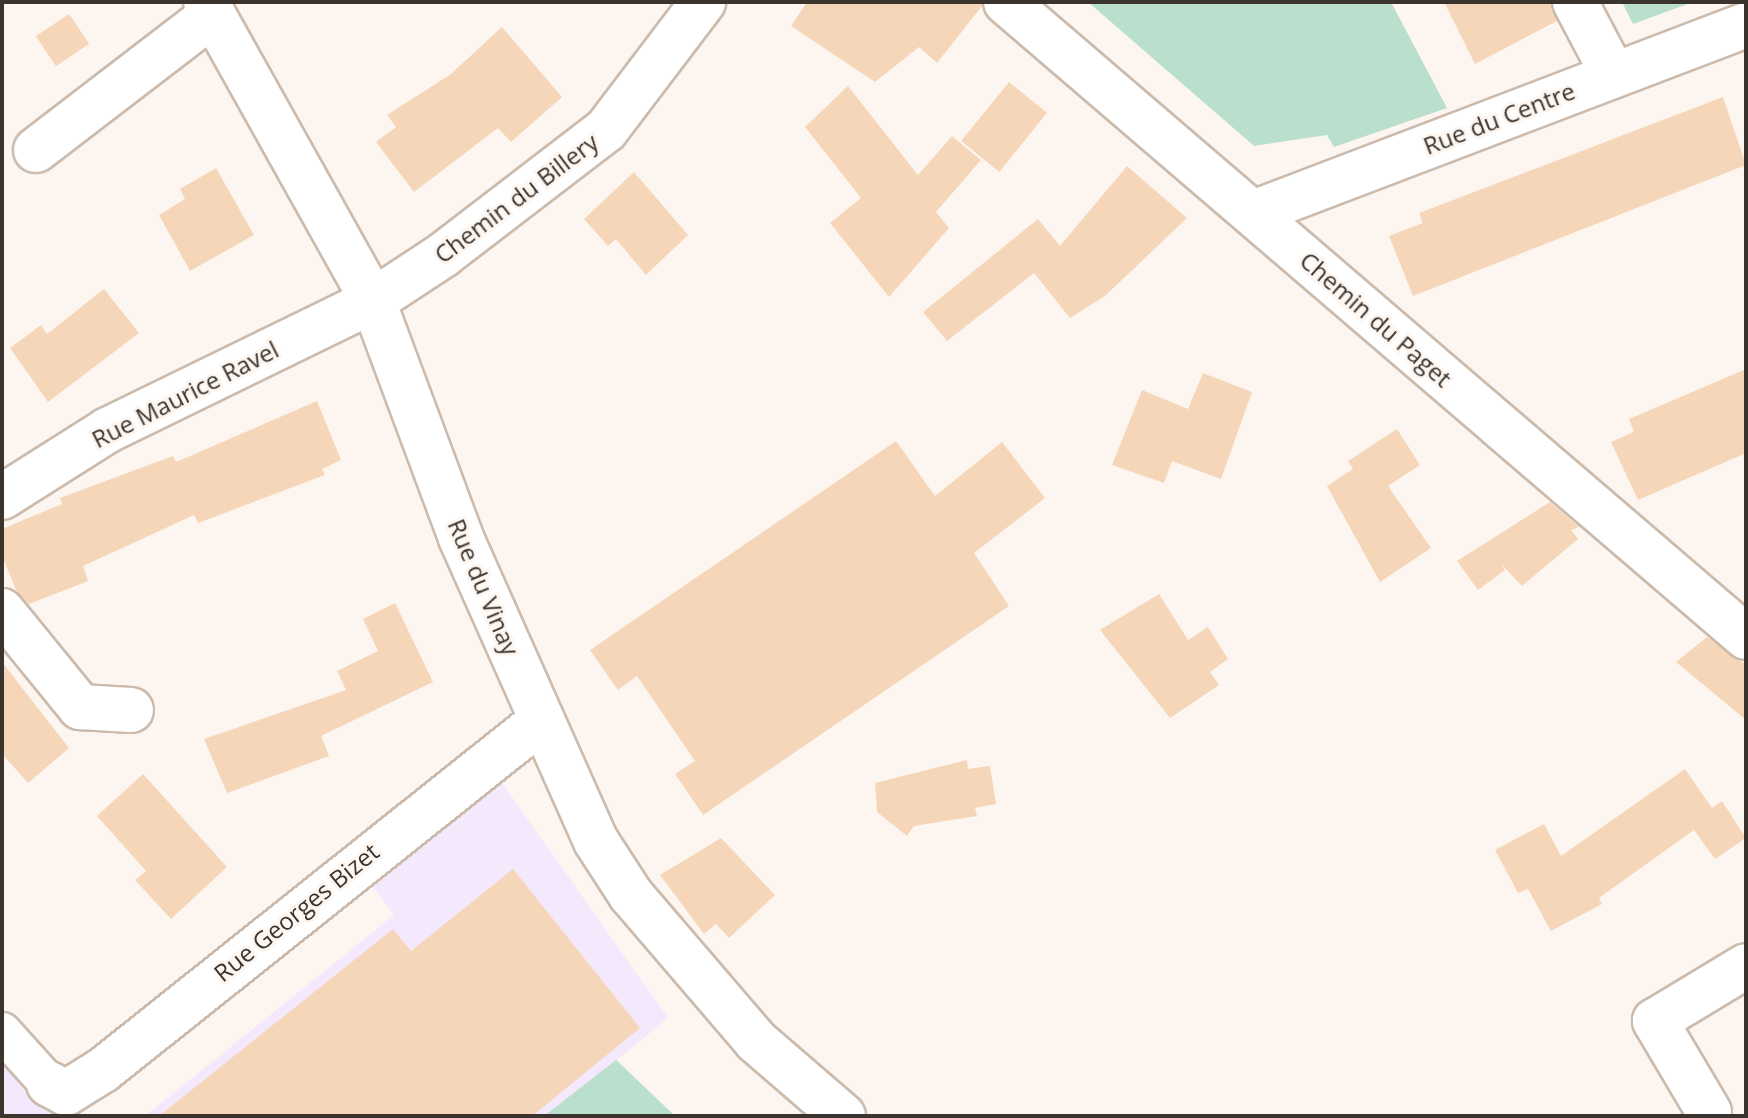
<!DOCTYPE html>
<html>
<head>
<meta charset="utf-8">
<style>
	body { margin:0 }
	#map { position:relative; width:1748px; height:1118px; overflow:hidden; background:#fdf6f0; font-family:"Open Sans",sans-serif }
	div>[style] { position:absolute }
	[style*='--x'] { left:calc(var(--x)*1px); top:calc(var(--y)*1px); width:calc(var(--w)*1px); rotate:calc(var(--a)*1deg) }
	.education>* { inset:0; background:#f4e8fd }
	.green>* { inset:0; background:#bae0cd }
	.building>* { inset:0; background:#f5d6b9; transform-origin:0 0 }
	.roads { filter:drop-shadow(2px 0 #ccbbac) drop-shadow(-2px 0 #ccbbac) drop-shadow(0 2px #ccbbac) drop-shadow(0 -2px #ccbbac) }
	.pedestrian>* { height:38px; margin:-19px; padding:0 19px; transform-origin:19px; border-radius:19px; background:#fff }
	.minor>* { height:44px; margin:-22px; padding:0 22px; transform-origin:22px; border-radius:22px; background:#fff }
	span { translate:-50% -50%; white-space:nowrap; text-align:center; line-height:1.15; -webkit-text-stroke:6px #fdf6f0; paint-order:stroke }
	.street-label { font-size:24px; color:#3b342e }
	.frame { position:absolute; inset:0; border:4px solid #3b342e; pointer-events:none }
</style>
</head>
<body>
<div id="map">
	<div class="education">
		<div style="clip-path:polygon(500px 780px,668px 1018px,617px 1060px,675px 1116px,145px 1116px,394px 915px,369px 882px)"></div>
		<div style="clip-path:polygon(2px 1053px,58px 1116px,2px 1116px)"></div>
	</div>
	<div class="green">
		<div style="clip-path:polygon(1088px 2px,1391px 2px,1447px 108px,1334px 147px,1327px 135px,1254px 146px)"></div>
		<div style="clip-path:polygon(1622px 2px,1693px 2px,1633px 24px)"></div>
		<div style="clip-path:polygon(616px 1060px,675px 1116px,544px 1116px)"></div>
	</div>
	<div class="building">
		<div style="clip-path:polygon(807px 2px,982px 2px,982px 6px,937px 63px,919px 47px,875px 82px,791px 26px)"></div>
		<div style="clip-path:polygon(1444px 2px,1550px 2px,1557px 21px,1475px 64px)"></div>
		<div style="left:69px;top:14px;width:36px;height:40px;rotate:56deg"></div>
		<div style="clip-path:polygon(502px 27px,562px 97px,511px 142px,498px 128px,414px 192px,376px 142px,396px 127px,387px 115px,451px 74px)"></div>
		<div style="left:1009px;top:82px;width:49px;height:76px;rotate:39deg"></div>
		<div style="clip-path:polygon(848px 86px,918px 175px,952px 136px,981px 160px,936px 212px,949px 228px,889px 297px,830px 223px,861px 198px,805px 127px)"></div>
		<div style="clip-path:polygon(1723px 97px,1746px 165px,1413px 296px,1389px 236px,1423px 223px,1419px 213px)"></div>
		<div style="clip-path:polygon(1127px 166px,1187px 218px,1105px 296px,1070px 318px,1034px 273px,947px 341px,923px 312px,1038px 219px,1060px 246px)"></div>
		<div style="clip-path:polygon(216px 168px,254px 235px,190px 271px,159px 215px,185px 199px,180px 189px)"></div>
		<div style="clip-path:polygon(634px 172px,688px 235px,646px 275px,616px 239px,608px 246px,584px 219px)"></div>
		<div style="clip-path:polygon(104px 289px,139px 333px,48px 402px,10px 348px,41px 325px,47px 334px)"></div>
		<div style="clip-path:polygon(1746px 369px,1746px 453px,1638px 500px,1611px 442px,1634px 432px,1629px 419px)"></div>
		<div style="clip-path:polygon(1203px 373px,1252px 392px,1221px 479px,1172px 461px,1164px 483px,1112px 465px,1142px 390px,1188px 409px)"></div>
		<div style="clip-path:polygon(317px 401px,341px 460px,322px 469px,325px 475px,198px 523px,194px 515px,83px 566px,88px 581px,29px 604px,17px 592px,2px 556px,2px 529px,62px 504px,60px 498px,173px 456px,176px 462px)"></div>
		<div style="clip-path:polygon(1397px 429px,1420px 465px,1388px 486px,1431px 548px,1380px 582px,1327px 486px,1353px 469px,1348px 461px)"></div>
		<div style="clip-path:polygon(896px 441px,935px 496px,1002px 442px,1045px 498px,974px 553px,1009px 606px,703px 815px,675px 774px,695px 761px,652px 698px,637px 676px,618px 690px,590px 650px)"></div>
		<div style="clip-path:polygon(1550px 502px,1579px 527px,1571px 530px,1578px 539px,1522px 586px,1501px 564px,1505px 570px,1478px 590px,1457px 561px)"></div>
		<div style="clip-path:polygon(1159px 594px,1188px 640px,1208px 627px,1228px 659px,1210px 672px,1219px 685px,1170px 718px,1100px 630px)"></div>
		<div style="clip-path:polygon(395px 603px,433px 682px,321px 736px,329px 756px,227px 793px,204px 739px,346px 690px,337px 671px,378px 651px,363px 619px)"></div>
		<div style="clip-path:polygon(1707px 637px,1746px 665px,1746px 720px,1676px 662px)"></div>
		<div style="clip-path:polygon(2px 662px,69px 748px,28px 783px,2px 754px)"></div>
		<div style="clip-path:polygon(967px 760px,968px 769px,990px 766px,996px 804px,975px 808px,977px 816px,914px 826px,907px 836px,877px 812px,875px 783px)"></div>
		<div style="clip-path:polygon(1685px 769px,1712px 808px,1722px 801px,1746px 838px,1715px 859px,1694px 830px,1599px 898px,1602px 904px,1551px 931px,1528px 889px,1518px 893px,1495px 850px,1544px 824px,1561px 856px)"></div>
		<div style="clip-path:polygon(143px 774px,227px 867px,171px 919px,135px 880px,146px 871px,97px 816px)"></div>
		<div style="clip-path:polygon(721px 838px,775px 895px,729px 938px,716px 924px,704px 934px,660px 875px)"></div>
		<div style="clip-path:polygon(513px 869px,640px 1028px,532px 1116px,159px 1116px,393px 929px,411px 951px)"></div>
	</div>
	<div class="roads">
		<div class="pedestrian">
			<div style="--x:2;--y:1032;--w:70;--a:47.9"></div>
		</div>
		<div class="minor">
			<div style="--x:206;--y:2;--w:342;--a:60.8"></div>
			<div style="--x:373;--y:301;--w:253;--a:69.6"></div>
			<div style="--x:461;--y:538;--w:332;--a:66"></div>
			<div style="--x:596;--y:841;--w:64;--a:57.1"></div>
			<div style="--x:631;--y:895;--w:192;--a:49.4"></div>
			<div style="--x:756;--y:1041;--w:115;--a:40.8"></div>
			<div style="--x:1006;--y:2;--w:975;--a:40.63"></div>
			<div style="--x:1575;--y:2;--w:81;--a:62.2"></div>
			<div style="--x:36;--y:150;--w:223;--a:-37.5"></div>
			<div style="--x:1253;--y:213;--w:528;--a:-20.87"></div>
			<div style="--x:2;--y:497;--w:125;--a:-32.3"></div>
			<div style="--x:108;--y:430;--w:295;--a:-26"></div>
			<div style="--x:373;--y:301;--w:84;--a:-33.3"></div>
			<div style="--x:443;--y:255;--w:205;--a:-37.5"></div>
			<div style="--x:606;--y:130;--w:161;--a:-52.8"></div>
			<div style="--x:2;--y:611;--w:124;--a:50.9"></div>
			<div style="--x:80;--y:707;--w:51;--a:3.4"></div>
			<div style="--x:49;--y:1084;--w:19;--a:28"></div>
			<div style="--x:66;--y:1093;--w:44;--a:-31.9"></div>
			<div style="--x:103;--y:1070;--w:561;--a:-38.56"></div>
			<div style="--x:1709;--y:1112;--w:106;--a:-120.7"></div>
			<div style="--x:1655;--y:1021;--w:106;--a:-31.1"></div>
		</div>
	</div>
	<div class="street-label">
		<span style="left:1499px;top:118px;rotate:-21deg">Rue du Centre</span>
		<span style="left:516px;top:198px;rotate:-37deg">Chemin du Billery</span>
		<span style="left:1376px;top:319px;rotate:41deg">Chemin du Paget</span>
		<span style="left:185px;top:394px;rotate:-27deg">Rue Maurice Ravel</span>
		<span style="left:484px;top:587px;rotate:67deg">Rue du Vinay</span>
		<span style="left:296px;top:912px;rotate:-39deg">Rue Georges Bizet</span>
	</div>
	<div class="frame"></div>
</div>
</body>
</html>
